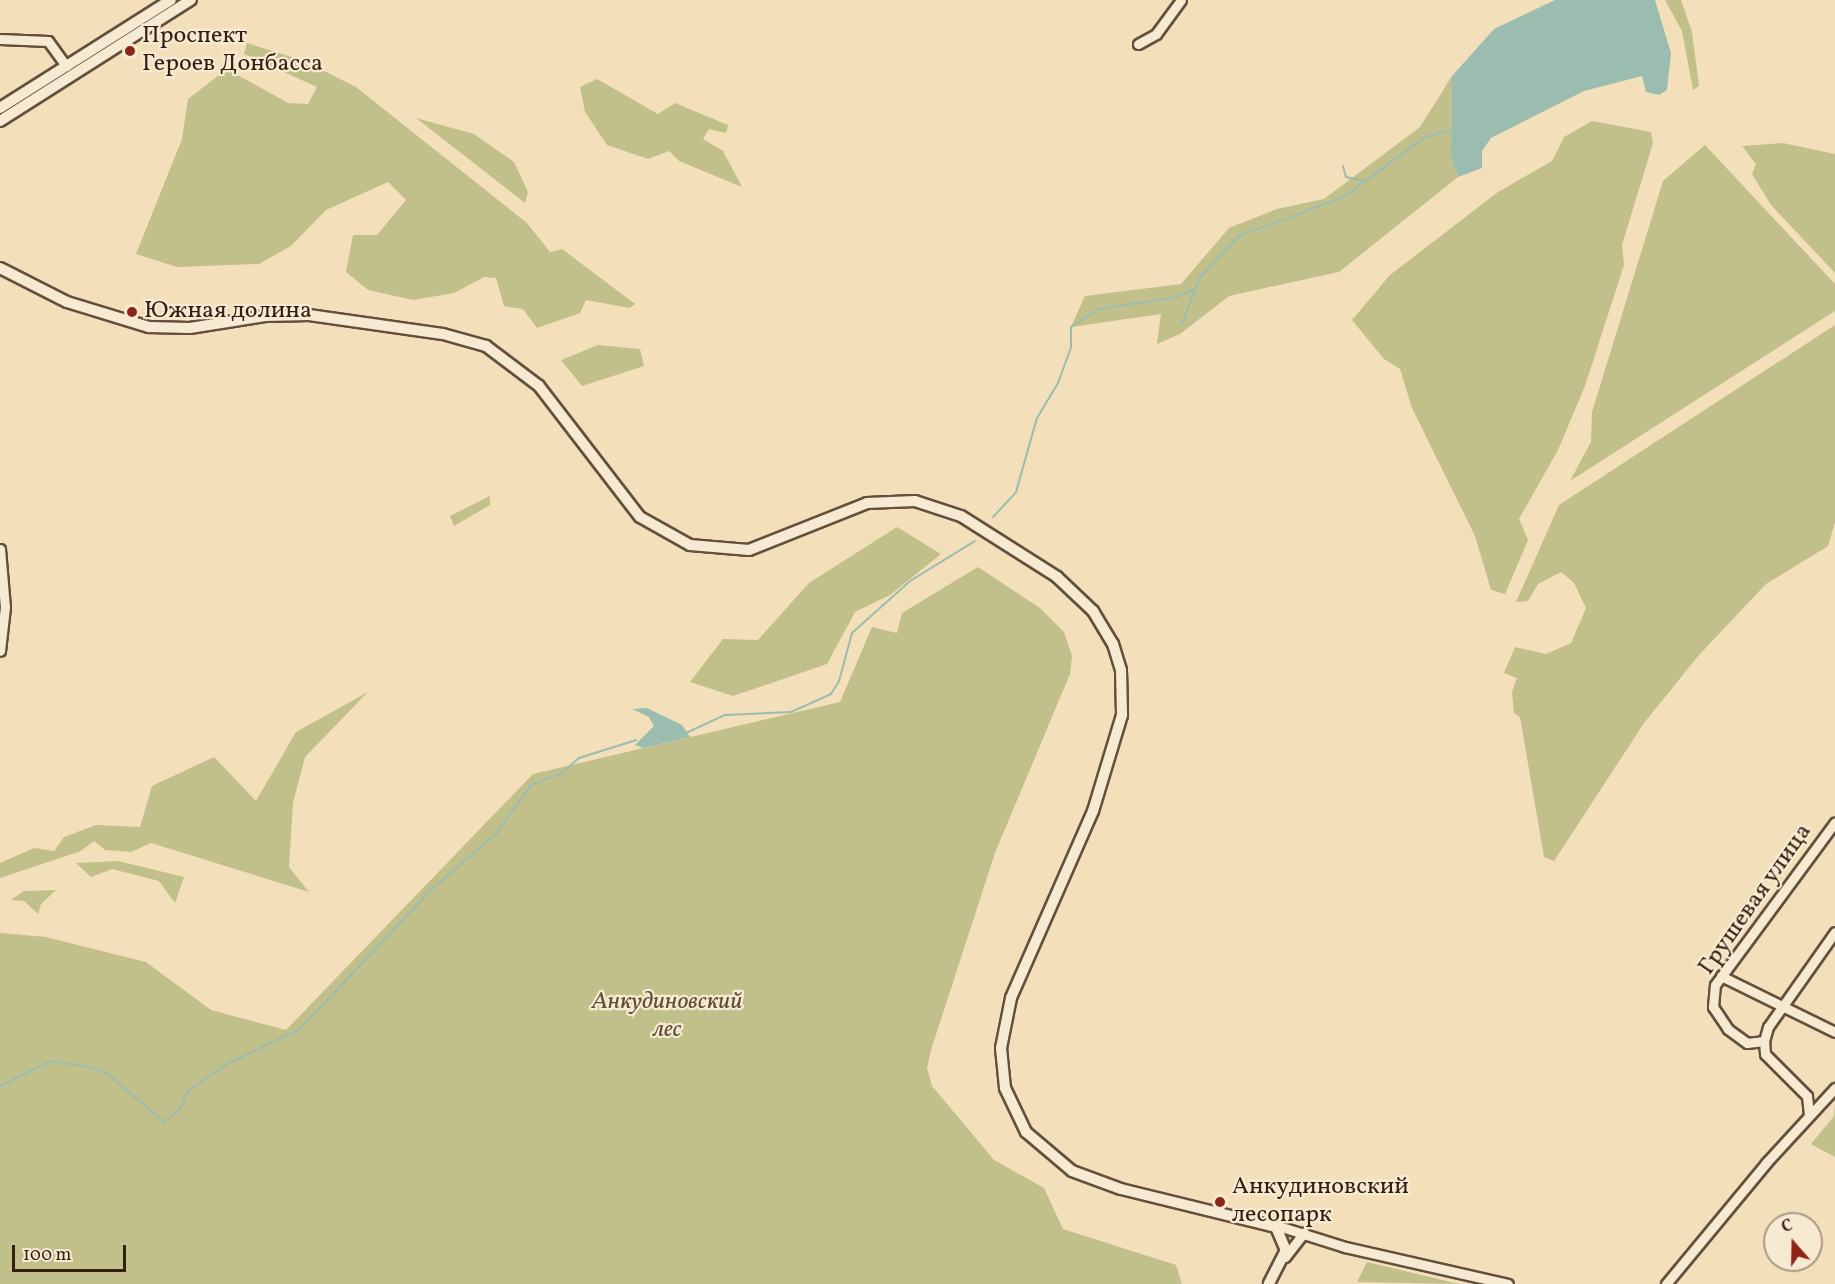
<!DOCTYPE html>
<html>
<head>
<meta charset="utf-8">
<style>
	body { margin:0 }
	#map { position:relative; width:1835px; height:1284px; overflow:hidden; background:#f3dfb9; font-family:Vollkorn,serif }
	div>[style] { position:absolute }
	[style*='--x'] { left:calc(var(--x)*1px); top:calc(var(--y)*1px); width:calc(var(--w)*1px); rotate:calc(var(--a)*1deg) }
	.green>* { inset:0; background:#c1c08b }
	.water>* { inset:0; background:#9bbdaf }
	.stream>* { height:2px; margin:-1px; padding:0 1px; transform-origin:1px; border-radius:1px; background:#9bbdaf }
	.roads { filter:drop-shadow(2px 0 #644f3c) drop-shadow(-2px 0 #644f3c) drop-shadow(0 2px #644f3c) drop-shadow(0 -2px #644f3c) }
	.minor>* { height:9px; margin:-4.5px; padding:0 4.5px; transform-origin:4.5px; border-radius:4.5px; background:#f7ead2 }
	.tertiary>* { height:10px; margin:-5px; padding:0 5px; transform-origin:5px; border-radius:5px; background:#f7ead2 }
	.dots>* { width:16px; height:16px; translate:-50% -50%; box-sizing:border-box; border:3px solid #f7ead2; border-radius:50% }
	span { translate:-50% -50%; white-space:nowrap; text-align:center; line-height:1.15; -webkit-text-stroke:4.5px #f7ead2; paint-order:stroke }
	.poi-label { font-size:24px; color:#351f12 }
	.left { translate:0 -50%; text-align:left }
	.street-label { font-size:24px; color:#351f12 }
	.park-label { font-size:24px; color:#5f4f36; font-style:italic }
	.north { position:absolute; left:1763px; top:1212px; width:60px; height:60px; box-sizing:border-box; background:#f7ead2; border:2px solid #a99985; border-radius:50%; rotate:340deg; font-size:16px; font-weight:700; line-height:24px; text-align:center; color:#351f12 }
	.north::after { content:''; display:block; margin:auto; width:21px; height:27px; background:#8f2418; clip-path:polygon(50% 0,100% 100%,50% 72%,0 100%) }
	.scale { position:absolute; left:12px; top:1245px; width:114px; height:27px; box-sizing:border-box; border:3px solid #351f12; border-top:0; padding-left:8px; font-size:18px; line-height:21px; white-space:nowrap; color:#351f12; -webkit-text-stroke:4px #f7ead2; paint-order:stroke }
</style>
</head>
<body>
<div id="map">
	<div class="green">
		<div style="clip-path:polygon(1665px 0,1681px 0,1692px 32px,1699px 86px,1693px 90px,1682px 31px)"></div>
		<div style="clip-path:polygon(247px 43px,304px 61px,356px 87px,527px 223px,550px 252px,562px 249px,635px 304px,629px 308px,586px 300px,580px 313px,537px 328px,523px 309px,504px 306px,496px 278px,484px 277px,454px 293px,413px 300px,368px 290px,346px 272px,353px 235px,377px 235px,406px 200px,388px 182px,326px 210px,291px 246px,259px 264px,177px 267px,136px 254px,182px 139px,188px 99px,227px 69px,288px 103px,308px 104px,317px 87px,244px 54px)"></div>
		<div style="clip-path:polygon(1452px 76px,1451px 158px,1458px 177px,1339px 272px,1229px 296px,1180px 334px,1157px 344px,1161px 314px,1071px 327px,1085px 296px,1181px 284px,1229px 228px,1277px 209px,1324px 199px,1420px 127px)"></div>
		<div style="clip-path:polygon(597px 79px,658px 114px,675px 103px,728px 125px,726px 133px,709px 129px,703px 139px,723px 151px,742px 187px,679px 161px,669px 151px,648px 159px,607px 145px,585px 112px,580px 87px)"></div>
		<div style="clip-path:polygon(416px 118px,474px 134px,514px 162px,528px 192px,525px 203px)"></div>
		<div style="clip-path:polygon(1592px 121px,1651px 132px,1653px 143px,1622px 245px,1624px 265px,1585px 386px,1558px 450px,1519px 519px,1528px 540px,1505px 594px,1491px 590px,1475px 536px,1412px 408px,1400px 369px,1384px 359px,1352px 320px,1390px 275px,1498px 192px,1552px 161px,1564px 137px)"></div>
		<div style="clip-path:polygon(1783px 143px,1835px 154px,1835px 273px,1771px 205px,1752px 174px,1756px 164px,1742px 146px)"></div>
		<div style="clip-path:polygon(1705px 145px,1835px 284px,1835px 311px,1570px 481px,1591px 442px,1592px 412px,1663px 181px)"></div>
		<div style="clip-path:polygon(1835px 325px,1835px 522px,1828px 546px,1766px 584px,1699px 655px,1644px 723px,1554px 861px,1544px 857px,1520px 717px,1514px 713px,1512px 692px,1517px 678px,1504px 673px,1515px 647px,1546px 654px,1571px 643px,1586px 608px,1574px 583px,1561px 572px,1538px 584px,1528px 601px,1516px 602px,1559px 505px)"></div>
		<div style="clip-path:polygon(598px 345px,640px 349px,644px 366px,582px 386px,561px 360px)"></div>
		<div style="clip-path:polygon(490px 496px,490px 505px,454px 526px,450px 516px)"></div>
		<div style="clip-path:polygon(897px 527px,941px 554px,890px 595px,855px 612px,827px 664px,733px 696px,690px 682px,723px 639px,758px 640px,809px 583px)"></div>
		<div style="clip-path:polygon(978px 567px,1040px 608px,1064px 632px,1072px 656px,1070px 674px,995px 853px,931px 1050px,927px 1068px,932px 1086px,994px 1160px,1044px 1188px,1063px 1229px,1176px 1265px,1182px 1284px,0 1284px,0 933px,46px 937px,146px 962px,211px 1010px,286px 1030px,533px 774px,840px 702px,872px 627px,897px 633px,902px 613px)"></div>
		<div style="clip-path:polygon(368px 692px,305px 757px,293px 803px,289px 867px,309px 892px,151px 843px,131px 852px,105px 850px,94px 841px,81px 851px,0 878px,0 863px,34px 848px,54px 851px,64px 837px,96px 825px,140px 827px,152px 786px,214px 757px,256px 801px,296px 732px)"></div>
		<div style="clip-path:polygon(118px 861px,184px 877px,175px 903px,159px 881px,112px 869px,91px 877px,76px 863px)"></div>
		<div style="clip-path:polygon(56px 890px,41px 904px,38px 914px,24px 901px,11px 900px,24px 891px)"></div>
		<div style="clip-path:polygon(1835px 1103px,1835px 1157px,1811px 1144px,1834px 1116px)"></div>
		<div style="clip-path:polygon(1367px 1262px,1459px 1284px,1357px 1282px)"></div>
	</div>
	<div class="water">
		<div style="clip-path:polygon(1555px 0,1655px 0,1671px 53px,1667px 90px,1659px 95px,1646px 92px,1642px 76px,1584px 91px,1491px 138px,1482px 151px,1482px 168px,1458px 177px,1451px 158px,1452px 76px,1494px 29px)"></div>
		<div style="clip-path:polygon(647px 708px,682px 725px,690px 737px,643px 748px,635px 745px,654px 726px,649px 717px,632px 709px)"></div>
	</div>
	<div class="stream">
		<div style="--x:1343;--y:166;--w:11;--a:75"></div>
		<div style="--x:1346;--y:177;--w:19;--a:12"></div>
		<div style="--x:1182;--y:324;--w:50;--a:-69"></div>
		<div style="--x:1200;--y:277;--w:57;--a:-46.4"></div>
		<div style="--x:1239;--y:236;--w:112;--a:-20.4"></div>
		<div style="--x:1344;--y:197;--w:101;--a:-36.5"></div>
		<div style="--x:1425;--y:137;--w:30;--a:-15"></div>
		<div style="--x:993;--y:517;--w:34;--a:-47"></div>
		<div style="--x:1016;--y:492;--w:77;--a:-74.2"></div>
		<div style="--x:1037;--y:418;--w:41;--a:-59"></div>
		<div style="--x:1058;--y:383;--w:38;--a:-70"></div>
		<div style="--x:1071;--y:347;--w:20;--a:-90"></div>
		<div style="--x:1071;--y:327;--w:33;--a:-33"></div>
		<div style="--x:1099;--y:309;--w:79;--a:-8.7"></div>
		<div style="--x:1177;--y:297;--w:20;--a:-24"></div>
		<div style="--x:686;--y:733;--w:43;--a:-24.8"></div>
		<div style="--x:725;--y:715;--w:66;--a:-2.6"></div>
		<div style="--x:791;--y:712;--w:44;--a:-24.2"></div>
		<div style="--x:831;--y:694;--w:15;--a:-58"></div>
		<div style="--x:839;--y:681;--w:50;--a:-74.8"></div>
		<div style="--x:852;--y:633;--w:78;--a:-41.9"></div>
		<div style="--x:910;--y:581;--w:76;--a:-31.6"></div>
		<div style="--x:0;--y:1086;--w:57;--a:-26.1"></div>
		<div style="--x:51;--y:1061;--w:42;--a:9.7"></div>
		<div style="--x:92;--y:1068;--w:17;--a:21"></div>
		<div style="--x:108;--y:1074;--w:74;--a:40.6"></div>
		<div style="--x:164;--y:1122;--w:22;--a:-39"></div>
		<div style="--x:181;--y:1108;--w:18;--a:-68"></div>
		<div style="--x:188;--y:1091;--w:47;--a:-34.7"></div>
		<div style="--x:227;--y:1064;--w:81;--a:-25.6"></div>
		<div style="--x:300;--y:1029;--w:192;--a:-46.7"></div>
		<div style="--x:432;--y:889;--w:86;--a:-40.7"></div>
		<div style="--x:497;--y:833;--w:59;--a:-54.7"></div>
		<div style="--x:531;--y:785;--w:31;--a:-21"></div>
		<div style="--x:560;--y:774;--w:25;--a:-40"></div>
		<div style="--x:579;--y:758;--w:60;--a:-17.5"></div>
	</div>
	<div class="roads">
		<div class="minor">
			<div style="--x:0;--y:39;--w:48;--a:2.4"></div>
			<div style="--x:48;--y:41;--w:31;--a:54"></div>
			<div style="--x:1138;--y:44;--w:21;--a:-29"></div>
			<div style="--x:1156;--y:34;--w:42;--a:-53.7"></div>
			<div style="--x:0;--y:549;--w:58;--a:85.1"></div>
			<div style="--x:5;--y:607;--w:44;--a:96.5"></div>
			<div style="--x:1721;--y:976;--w:127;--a:26.2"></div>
			<div style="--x:1764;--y:1041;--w:17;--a:173"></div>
			<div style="--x:1747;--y:1043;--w:24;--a:-144"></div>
			<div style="--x:1728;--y:1029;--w:27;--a:-124"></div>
			<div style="--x:1713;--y:1007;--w:22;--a:-85"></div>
			<div style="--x:1715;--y:985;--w:202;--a:-53.6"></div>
			<div style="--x:1809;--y:1115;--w:19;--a:-96"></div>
			<div style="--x:1807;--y:1096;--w:59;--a:-135"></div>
			<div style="--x:1765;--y:1054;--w:13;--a:-94"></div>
			<div style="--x:1764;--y:1041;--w:15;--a:-74"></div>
			<div style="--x:1768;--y:1027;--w:116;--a:-54.8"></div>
			<div style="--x:1272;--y:1224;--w:77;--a:17.5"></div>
			<div style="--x:1345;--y:1247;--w:167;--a:12.8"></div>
			<div style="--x:1285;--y:1257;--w:31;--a:-52"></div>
			<div style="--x:1666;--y:1284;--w:157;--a:-50.4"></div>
			<div style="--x:1766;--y:1163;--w:102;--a:-47.4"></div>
		</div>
		<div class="tertiary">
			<div style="--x:0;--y:108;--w:202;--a:-32.3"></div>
			<div style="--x:0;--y:121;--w:226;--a:-32.4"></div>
			<div style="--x:0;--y:268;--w:75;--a:26.9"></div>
			<div style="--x:67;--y:302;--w:86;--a:17"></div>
			<div style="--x:149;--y:327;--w:41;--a:1.4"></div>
			<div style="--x:190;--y:328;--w:76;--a:-9.1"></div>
			<div style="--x:265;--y:316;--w:44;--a:-1.3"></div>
			<div style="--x:309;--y:315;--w:135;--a:8.1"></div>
			<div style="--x:443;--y:334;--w:45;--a:15.6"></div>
			<div style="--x:486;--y:346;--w:66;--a:37"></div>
			<div style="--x:539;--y:386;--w:165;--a:52.4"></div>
			<div style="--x:640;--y:517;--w:57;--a:29.2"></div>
			<div style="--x:690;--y:545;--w:59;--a:4.8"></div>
			<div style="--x:749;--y:550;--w:127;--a:-21.7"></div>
			<div style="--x:867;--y:503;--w:48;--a:-2.4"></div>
			<div style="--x:915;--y:501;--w:48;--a:18.1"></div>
			<div style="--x:961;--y:516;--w:114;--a:32.4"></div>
			<div style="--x:1057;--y:577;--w:50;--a:43.4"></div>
			<div style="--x:1093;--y:611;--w:39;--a:59"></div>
			<div style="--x:1113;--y:644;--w:27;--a:73"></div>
			<div style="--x:1121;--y:670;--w:45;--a:88.7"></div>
			<div style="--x:1122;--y:715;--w:100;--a:106.8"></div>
			<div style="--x:1093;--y:811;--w:204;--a:113.7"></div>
			<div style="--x:1011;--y:998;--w:51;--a:101.3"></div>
			<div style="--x:1001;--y:1048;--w:40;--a:84.3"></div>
			<div style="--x:1005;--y:1088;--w:49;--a:64.5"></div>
			<div style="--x:1026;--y:1132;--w:60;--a:40.3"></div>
			<div style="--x:1072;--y:1171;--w:52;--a:20.2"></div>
			<div style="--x:1121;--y:1189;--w:160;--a:13.8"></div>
			<div style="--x:1276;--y:1227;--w:25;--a:67"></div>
			<div style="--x:1286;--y:1250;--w:38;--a:117"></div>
		</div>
	</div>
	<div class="dots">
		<div style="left:130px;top:51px;background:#8f2418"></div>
		<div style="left:132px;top:312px;background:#8f2418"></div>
		<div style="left:1220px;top:1202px;background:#8f2418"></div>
	</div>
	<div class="poi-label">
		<span class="left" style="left:142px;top:51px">Проспект<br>Героев Донбасса</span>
		<span class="left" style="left:144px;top:312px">Южная долина</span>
		<span class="left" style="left:1232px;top:1202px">Анкудиновский<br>лесопарк</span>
	</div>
	<div class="street-label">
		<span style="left:1756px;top:900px;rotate:-55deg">Грушевая улица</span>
	</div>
	<div class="park-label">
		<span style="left:667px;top:1017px">Анкудиновский<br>лес</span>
	</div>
	<div class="north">С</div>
	<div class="scale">100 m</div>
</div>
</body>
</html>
